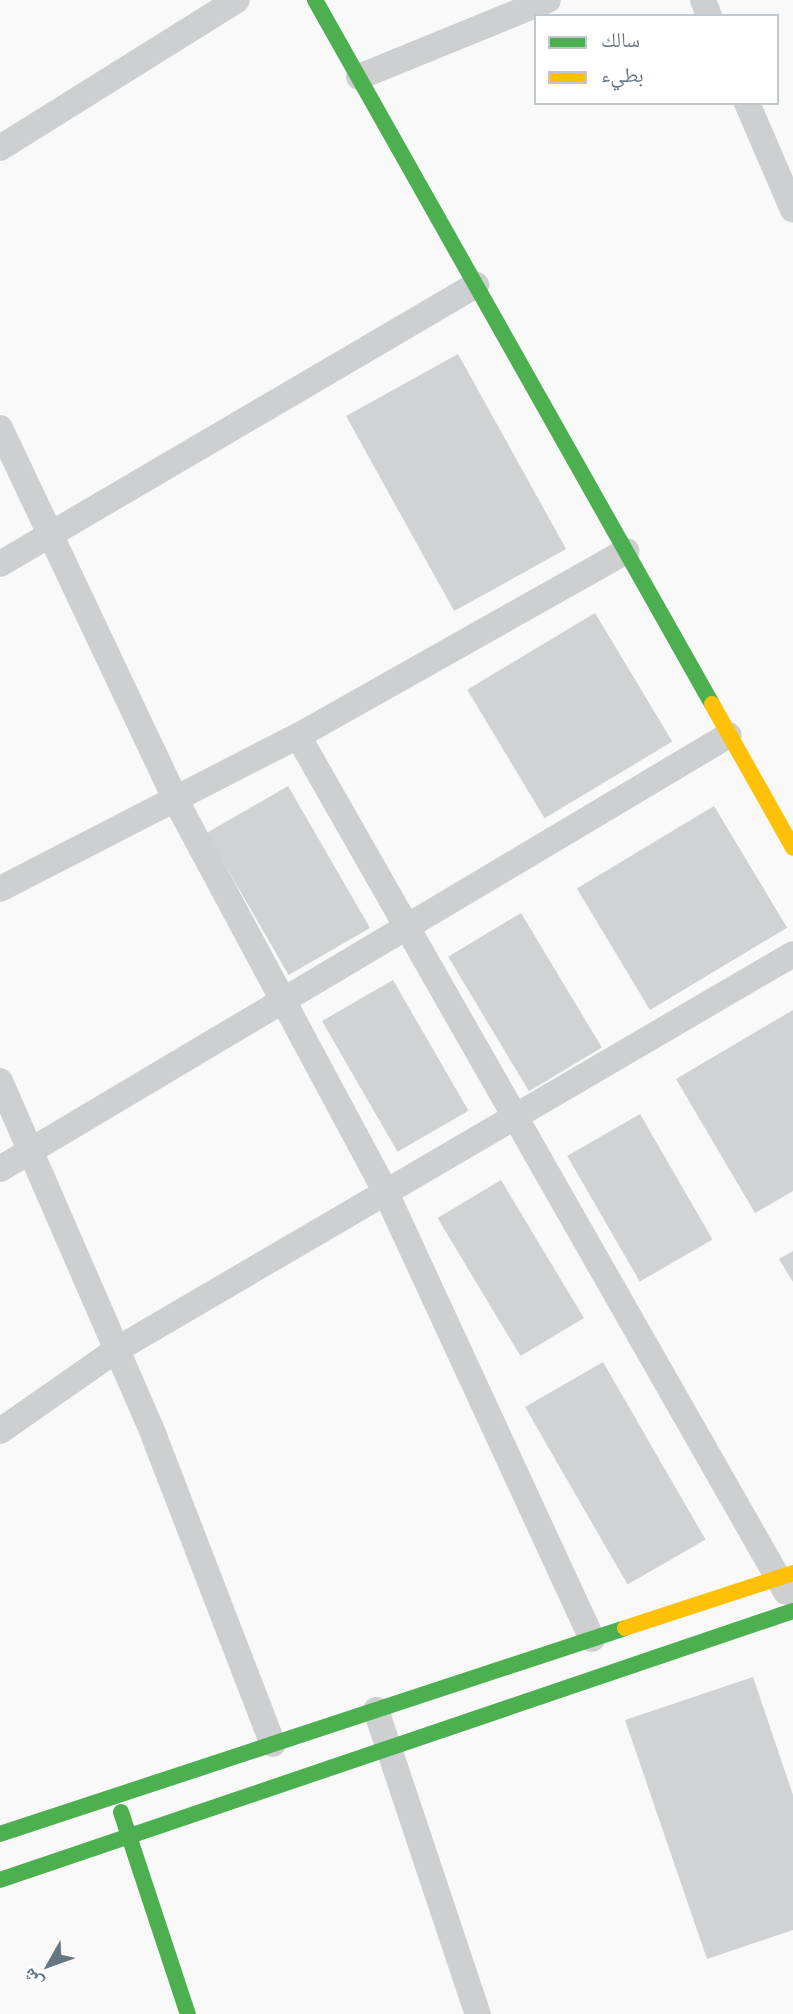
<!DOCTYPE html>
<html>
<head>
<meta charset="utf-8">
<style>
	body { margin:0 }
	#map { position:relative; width:793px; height:2014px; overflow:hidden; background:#f9f9f9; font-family:"Roboto Condensed","Noto Naskh Arabic",sans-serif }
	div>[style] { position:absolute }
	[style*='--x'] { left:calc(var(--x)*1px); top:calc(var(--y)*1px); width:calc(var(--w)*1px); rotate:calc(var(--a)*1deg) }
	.building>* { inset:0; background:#d0d2d3; transform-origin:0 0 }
	.street>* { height:26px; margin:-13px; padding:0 13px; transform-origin:13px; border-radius:13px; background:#cecfd0 }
	.fast>* { height:16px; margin:-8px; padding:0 8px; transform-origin:8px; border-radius:8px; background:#4caf50 }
	.slow>* { height:16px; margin:-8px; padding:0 8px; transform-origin:8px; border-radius:8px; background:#ffc107 }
	span { translate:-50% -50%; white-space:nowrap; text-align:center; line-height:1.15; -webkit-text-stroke:7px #fff; paint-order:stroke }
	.legend { position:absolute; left:534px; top:14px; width:245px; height:91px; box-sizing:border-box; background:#fff; border:2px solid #c1c8cd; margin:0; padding:9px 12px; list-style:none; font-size:21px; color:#657683 }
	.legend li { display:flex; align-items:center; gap:14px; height:35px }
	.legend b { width:35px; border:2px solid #c1c8cd }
	.north { position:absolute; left:14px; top:1930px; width:70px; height:70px; -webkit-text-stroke:5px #fff; paint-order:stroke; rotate:230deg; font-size:19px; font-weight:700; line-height:28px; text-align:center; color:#657683 }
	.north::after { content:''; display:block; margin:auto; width:24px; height:32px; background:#657683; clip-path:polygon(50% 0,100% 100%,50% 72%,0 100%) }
</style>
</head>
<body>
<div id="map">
	<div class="building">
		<div style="left:458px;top:354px;width:223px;height:128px;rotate:61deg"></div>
		<div style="left:595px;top:613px;width:150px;height:149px;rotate:59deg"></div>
		<div style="left:288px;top:786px;width:164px;height:94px;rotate:60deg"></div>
		<div style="left:714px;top:806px;width:142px;height:160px;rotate:59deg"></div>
		<div style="left:521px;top:913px;width:157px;height:85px;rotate:59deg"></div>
		<div style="left:393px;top:980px;width:151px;height:82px;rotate:60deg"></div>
		<div style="clip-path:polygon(793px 1010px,793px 1191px,755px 1213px,676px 1079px)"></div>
		<div style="left:640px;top:1114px;width:145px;height:84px;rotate:60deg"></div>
		<div style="left:501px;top:1180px;width:161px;height:74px;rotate:59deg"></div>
		<div style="clip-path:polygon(793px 1251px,793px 1282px,779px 1259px)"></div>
		<div style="left:603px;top:1362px;width:205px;height:90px;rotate:60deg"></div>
		<div style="clip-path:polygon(753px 1677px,793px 1795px,793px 1930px,707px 1959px,625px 1720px)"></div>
	</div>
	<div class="street">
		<div style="--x:703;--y:0;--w:17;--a:69"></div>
		<div style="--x:359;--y:77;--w:204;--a:-22.2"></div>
		<div style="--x:747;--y:103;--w:116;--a:66.7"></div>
		<div style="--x:0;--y:148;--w:279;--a:-32"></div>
		<div style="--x:0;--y:428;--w:410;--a:64.7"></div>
		<div style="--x:175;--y:799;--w:447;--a:61.8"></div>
		<div style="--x:386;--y:1193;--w:491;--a:65.2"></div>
		<div style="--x:0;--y:564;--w:552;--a:-30.38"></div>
		<div style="--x:298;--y:736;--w:985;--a:60.31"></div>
		<div style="--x:0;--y:889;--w:335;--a:-27.2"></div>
		<div style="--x:298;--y:736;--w:377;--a:-29.4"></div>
		<div style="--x:0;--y:1081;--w:387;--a:66.5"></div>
		<div style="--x:154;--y:1436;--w:330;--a:68.9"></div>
		<div style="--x:0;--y:1169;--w:848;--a:-30.77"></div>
		<div style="--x:0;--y:1431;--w:141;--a:-34.9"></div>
		<div style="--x:116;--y:1350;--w:784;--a:-30.32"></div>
		<div style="--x:376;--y:1710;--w:321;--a:71.5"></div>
	</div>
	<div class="fast">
		<div style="--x:315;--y:0;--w:808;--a:60.58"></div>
		<div style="--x:121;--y:1812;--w:213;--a:71.7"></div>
		<div style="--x:0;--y:1834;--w:658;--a:-18.24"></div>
		<div style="--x:0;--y:1880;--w:837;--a:-18.74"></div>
	</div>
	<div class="slow">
		<div style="--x:712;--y:704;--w:165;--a:60.6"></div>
		<div style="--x:625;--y:1628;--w:177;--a:-18.1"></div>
	</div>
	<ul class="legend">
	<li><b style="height:9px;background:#4caf50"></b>سالك</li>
	<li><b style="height:9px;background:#ffc107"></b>بطيء</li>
	</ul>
	<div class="north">ش</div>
</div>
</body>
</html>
